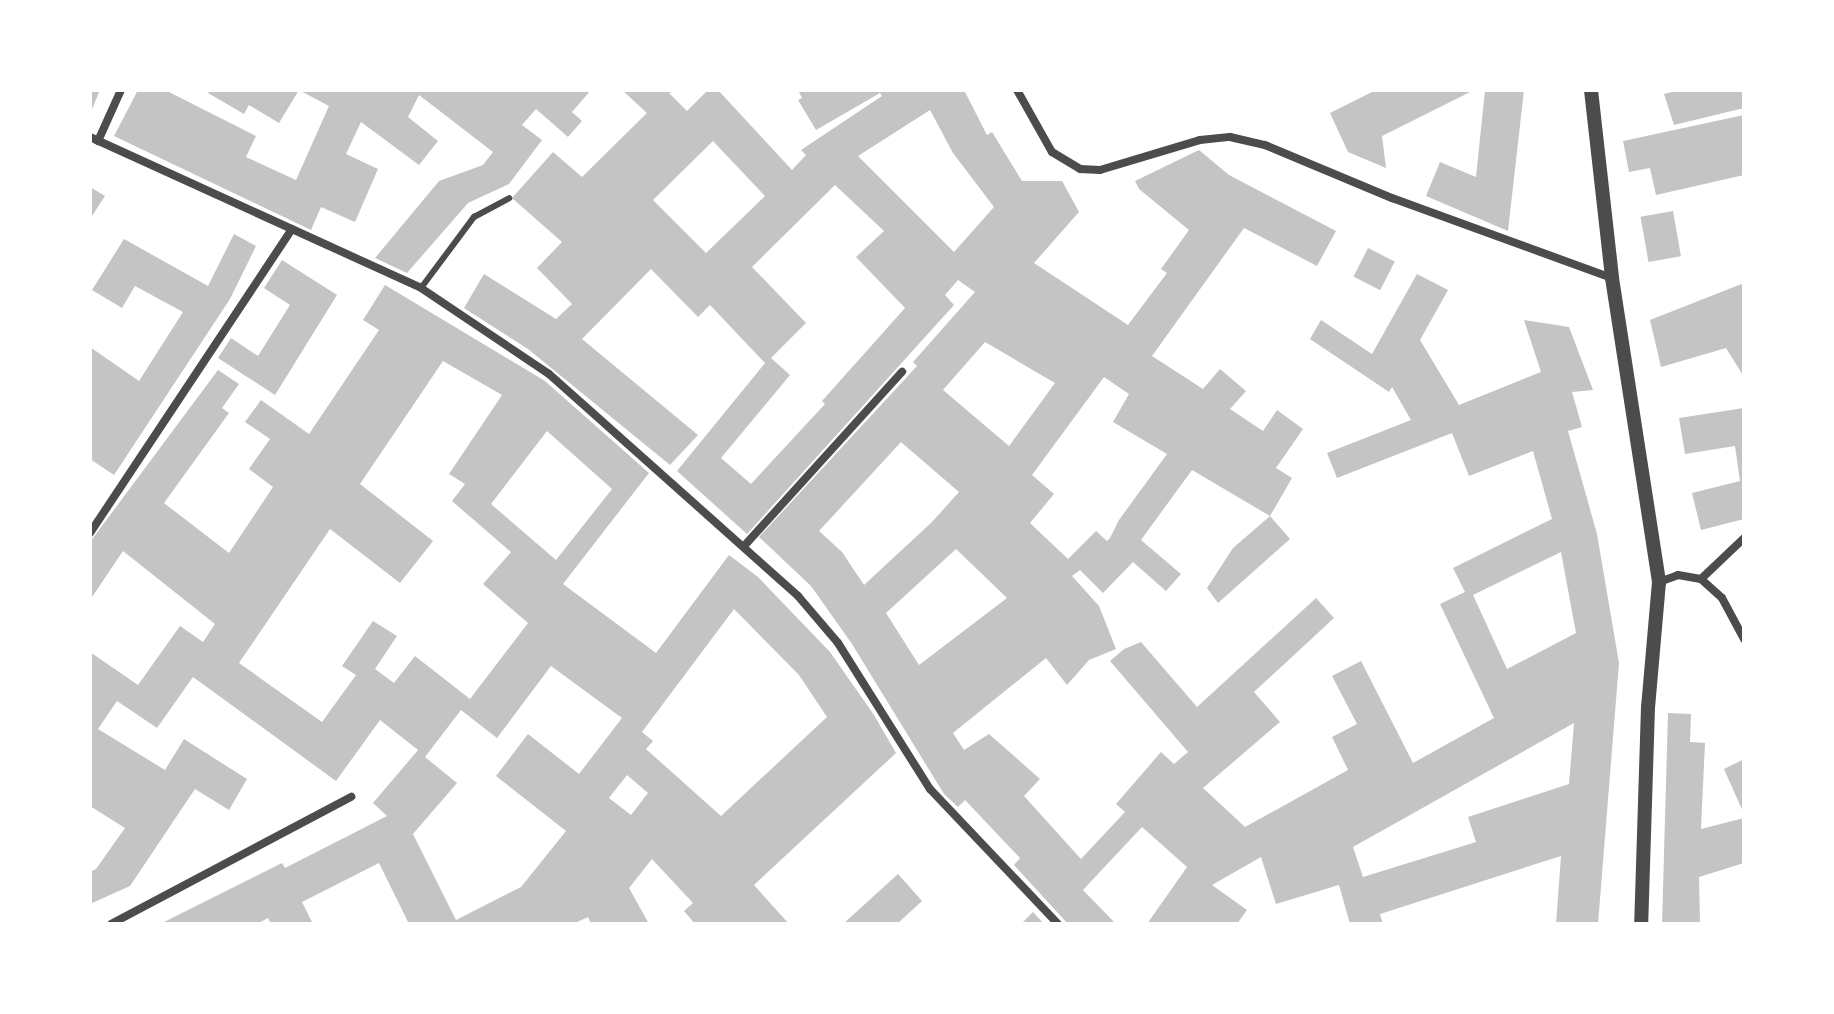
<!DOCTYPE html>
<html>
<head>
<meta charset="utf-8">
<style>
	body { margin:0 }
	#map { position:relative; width:1834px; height:1014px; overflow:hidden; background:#fff; font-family:"Noto Serif",serif }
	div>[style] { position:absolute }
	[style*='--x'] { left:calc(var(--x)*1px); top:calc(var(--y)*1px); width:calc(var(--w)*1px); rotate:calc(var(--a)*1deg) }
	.building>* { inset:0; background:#c4c4c4; transform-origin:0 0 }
	.service>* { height:6px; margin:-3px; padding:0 3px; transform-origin:3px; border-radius:3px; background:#4c4c4c }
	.minor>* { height:8px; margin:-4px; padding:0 4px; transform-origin:4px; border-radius:4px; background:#4c4c4c }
	.tertiary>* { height:14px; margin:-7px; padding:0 7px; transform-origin:7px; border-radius:7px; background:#4c4c4c }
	span { translate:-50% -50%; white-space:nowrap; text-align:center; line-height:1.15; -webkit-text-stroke:8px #fff; paint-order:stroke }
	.frame { position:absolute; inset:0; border:92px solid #fff; pointer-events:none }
</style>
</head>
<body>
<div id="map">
	<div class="building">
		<div style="clip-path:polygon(90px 90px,100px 90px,90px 114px)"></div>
		<div style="clip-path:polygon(138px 90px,165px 90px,256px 136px,246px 157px,296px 180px,329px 106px,299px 90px,591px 90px,572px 112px,582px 121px,568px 137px,536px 109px,522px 125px,542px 140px,509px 184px,468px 203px,407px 273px,375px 258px,439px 181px,483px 165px,493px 152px,419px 95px,408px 117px,438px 141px,419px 165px,361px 122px,346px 154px,378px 169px,355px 222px,321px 207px,311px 230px,114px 136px)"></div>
		<div style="clip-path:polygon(210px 90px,299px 90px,279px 123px,249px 105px,244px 114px,208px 93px)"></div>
		<div style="clip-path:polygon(evenodd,622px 90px,677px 90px,669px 93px,687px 111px,708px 90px,718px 90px,792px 170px,806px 155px,801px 150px,882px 96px,880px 93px,816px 130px,798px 100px,802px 98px,798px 90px,964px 90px,987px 135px,992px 132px,1022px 181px,1062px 181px,1079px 212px,1034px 263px,1128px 325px,1167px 273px,1161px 269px,1189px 230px,1139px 189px,1135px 181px,1199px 150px,1229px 175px,1336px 231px,1317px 266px,1244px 228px,1152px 356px,1203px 389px,1220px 369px,1246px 391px,1230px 409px,1263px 431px,1277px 410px,1303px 429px,1276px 468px,1292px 478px,1270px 516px,1192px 470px,1141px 540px,1181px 574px,1166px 591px,1133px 562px,1103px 593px,1080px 570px,1072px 576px,1099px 606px,1116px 649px,1089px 660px,1067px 685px,1046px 658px,953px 733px,964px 750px,989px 734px,1040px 779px,1024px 796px,1081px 859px,1125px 812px,1116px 804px,1161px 752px,1174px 764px,1188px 752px,1110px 661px,1124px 649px,1141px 642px,1197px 707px,1316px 598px,1334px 618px,1254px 692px,1280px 722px,1203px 788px,1245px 827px,1348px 770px,1332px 737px,1357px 724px,1332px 676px,1361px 661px,1413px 763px,1494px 718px,1440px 604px,1465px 592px,1453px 568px,1552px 519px,1533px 451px,1469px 476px,1452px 433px,1337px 478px,1327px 453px,1411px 420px,1392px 387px,1389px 392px,1310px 339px,1321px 320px,1372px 354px,1417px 274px,1448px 290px,1420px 340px,1459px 405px,1541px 372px,1524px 320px,1569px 327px,1593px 390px,1572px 392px,1582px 427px,1568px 431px,1597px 534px,1619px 663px,1598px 924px,1556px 924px,1561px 856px,1380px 914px,1383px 924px,1350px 924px,1339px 885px,1276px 904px,1261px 857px,1212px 885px,1247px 910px,1237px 924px,1147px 924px,1187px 867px,1142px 827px,1083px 890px,1116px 924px,1068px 924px,1014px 865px,1020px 858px,965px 800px,958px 807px,944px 794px,852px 644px,811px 586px,759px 537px,917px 366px,913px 362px,975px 292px,958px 280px,945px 295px,954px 305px,747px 534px,677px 471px,765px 363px,710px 305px,698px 317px,651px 269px,582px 339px,698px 435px,670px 465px,528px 349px,464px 308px,484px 274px,556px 319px,572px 304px,537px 268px,562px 242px,512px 198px,553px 152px,582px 177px,647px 113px,622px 90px,930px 110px,953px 153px,994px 207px,954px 252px,858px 156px,930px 110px,622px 90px,713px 141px,765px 196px,706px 253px,653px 200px,713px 141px,622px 90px,835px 185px,884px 231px,856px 257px,905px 308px,822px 401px,825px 404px,751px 484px,721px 458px,790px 375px,771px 358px,806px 323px,752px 267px,835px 185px,622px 90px,985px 342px,1055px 383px,1009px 446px,943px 390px,985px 342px,622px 90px,1104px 377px,1129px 394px,1113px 422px,1167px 454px,1119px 520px,1110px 538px,1107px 541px,1096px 531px,1068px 559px,1030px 523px,1054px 494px,1032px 475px,1104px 377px,622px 90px,901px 442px,959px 492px,932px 522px,864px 585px,842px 552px,819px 531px,901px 442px,622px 90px,956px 549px,1007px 598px,919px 665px,886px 613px,956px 549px,622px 90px,1561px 552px,1576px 633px,1507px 669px,1473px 595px,1561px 552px,622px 90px,1574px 723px,1569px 784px,1468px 817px,1476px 842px,1363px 877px,1353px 847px,1574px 723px)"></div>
		<div style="clip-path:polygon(1376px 90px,1474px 90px,1382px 136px,1386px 168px,1348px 152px,1330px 113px)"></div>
		<div style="clip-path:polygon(1485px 90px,1524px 90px,1508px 231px,1426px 196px,1440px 162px,1476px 177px)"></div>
		<div style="clip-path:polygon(1681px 90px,1744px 90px,1744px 108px,1674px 125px,1664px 94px)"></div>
		<div style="clip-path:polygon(1744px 115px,1744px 175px,1656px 195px,1650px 168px,1629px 172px,1623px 141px)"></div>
		<div style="clip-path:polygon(90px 187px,105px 196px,90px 219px)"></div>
		<div style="left:1673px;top:211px;width:46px;height:33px;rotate:80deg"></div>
		<div style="clip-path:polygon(234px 234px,256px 246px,230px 299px,114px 475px,90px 459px,90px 347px,139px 381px,183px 312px,135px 286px,122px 308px,92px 290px,124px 239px,208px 286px)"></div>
		<div style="left:1368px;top:248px;width:30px;height:32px;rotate:27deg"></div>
		<div style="clip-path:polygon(282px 260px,337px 295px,275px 395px,218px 358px,231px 338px,258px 356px,290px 305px,264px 288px)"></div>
		<div style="clip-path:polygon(1744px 283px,1744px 377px,1726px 348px,1661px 367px,1650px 320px)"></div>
		<div style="clip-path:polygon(evenodd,385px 285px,545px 381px,649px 473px,563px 584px,656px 653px,729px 555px,758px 577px,830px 652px,874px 715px,896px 753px,754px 885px,789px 924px,695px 924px,684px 911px,693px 903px,652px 859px,629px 888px,649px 924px,591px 924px,588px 917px,573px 924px,409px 924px,379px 863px,302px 902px,313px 924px,271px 924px,268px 918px,257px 924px,160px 924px,282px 863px,285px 868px,387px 816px,373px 803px,418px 750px,380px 720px,336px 781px,193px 677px,157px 728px,117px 701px,98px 729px,165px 770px,184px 739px,247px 779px,229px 810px,195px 789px,130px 886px,90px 904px,90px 872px,96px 869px,125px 828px,90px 806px,90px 652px,138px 685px,180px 626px,203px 642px,215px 624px,123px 551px,90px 600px,90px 542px,218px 370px,239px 384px,222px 408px,229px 413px,164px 503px,229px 553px,273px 487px,249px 469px,270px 439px,245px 422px,261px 400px,309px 434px,379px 330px,363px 320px,385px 285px,443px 361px,502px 395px,449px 474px,465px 484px,452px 501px,511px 552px,483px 584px,528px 623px,470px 699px,415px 656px,394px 683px,375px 669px,397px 636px,373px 621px,342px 666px,356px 675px,322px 722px,239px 663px,330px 529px,400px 583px,433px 541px,360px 484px,443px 361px,385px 285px,547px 431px,612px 489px,556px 560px,491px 504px,547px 431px,385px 285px,734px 609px,799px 675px,827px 717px,721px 816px,646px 749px,653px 741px,642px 732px,734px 609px,385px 285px,551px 666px,622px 718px,579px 774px,528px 734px,496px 776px,566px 831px,521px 887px,456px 920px,413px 834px,457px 783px,425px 757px,461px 710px,497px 738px,551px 666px,385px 285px,627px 775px,648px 793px,631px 815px,609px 798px,627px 775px)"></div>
		<div style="clip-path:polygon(1744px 408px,1744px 519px,1701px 530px,1692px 493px,1740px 481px,1735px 446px,1685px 454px,1679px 418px)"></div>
		<div style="clip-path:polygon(1270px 516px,1290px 539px,1218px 603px,1207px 588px,1233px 548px)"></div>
		<div style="clip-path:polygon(1668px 713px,1691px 714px,1690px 742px,1705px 743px,1701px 829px,1744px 818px,1744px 863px,1699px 877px,1700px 924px,1662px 924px)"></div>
		<div style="clip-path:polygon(1744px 759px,1744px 814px,1724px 769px)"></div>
		<div style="clip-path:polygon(898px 874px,922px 901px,897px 924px,843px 924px)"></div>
		<div style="clip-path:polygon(1033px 912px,1044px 924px,1021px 924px)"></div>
	</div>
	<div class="service">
		<div style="--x:421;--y:288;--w:89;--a:-53.3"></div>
		<div style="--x:474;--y:217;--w:40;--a:-28"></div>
	</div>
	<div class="minor">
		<div style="--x:1017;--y:90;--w:71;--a:60.6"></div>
		<div style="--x:1052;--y:152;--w:33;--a:31"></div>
		<div style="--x:1080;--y:169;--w:20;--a:3"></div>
		<div style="--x:1100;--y:170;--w:104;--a:-16.7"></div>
		<div style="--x:1200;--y:140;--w:30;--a:-6"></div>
		<div style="--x:1230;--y:137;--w:36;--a:13"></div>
		<div style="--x:1265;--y:145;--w:138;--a:22.7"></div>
		<div style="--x:1392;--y:198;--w:234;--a:20"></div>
		<div style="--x:90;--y:137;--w:364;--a:24.5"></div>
		<div style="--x:421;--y:288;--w:154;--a:33.9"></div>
		<div style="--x:549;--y:374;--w:334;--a:41.7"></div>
		<div style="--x:798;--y:596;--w:62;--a:49.6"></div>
		<div style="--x:838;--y:643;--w:173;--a:57.8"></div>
		<div style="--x:930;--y:789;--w:186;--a:46.5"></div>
		<div style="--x:98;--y:141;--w:56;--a:-65.7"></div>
		<div style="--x:90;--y:533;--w:365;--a:-56.4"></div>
		<div style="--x:745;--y:545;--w:234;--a:-47.8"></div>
		<div style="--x:1701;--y:579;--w:59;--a:-43.6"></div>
		<div style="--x:1659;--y:582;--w:20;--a:-20"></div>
		<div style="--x:1678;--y:575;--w:23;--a:10"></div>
		<div style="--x:1701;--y:579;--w:28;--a:42"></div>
		<div style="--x:1722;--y:598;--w:47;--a:61.8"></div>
		<div style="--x:111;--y:924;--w:272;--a:-27.9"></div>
	</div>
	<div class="tertiary">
		<div style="--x:1591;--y:90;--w:189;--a:83.6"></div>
		<div style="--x:1612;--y:278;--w:308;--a:81.2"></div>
		<div style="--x:1659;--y:582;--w:125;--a:95"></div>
		<div style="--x:1648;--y:707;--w:217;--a:91.8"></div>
	</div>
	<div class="frame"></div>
</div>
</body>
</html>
